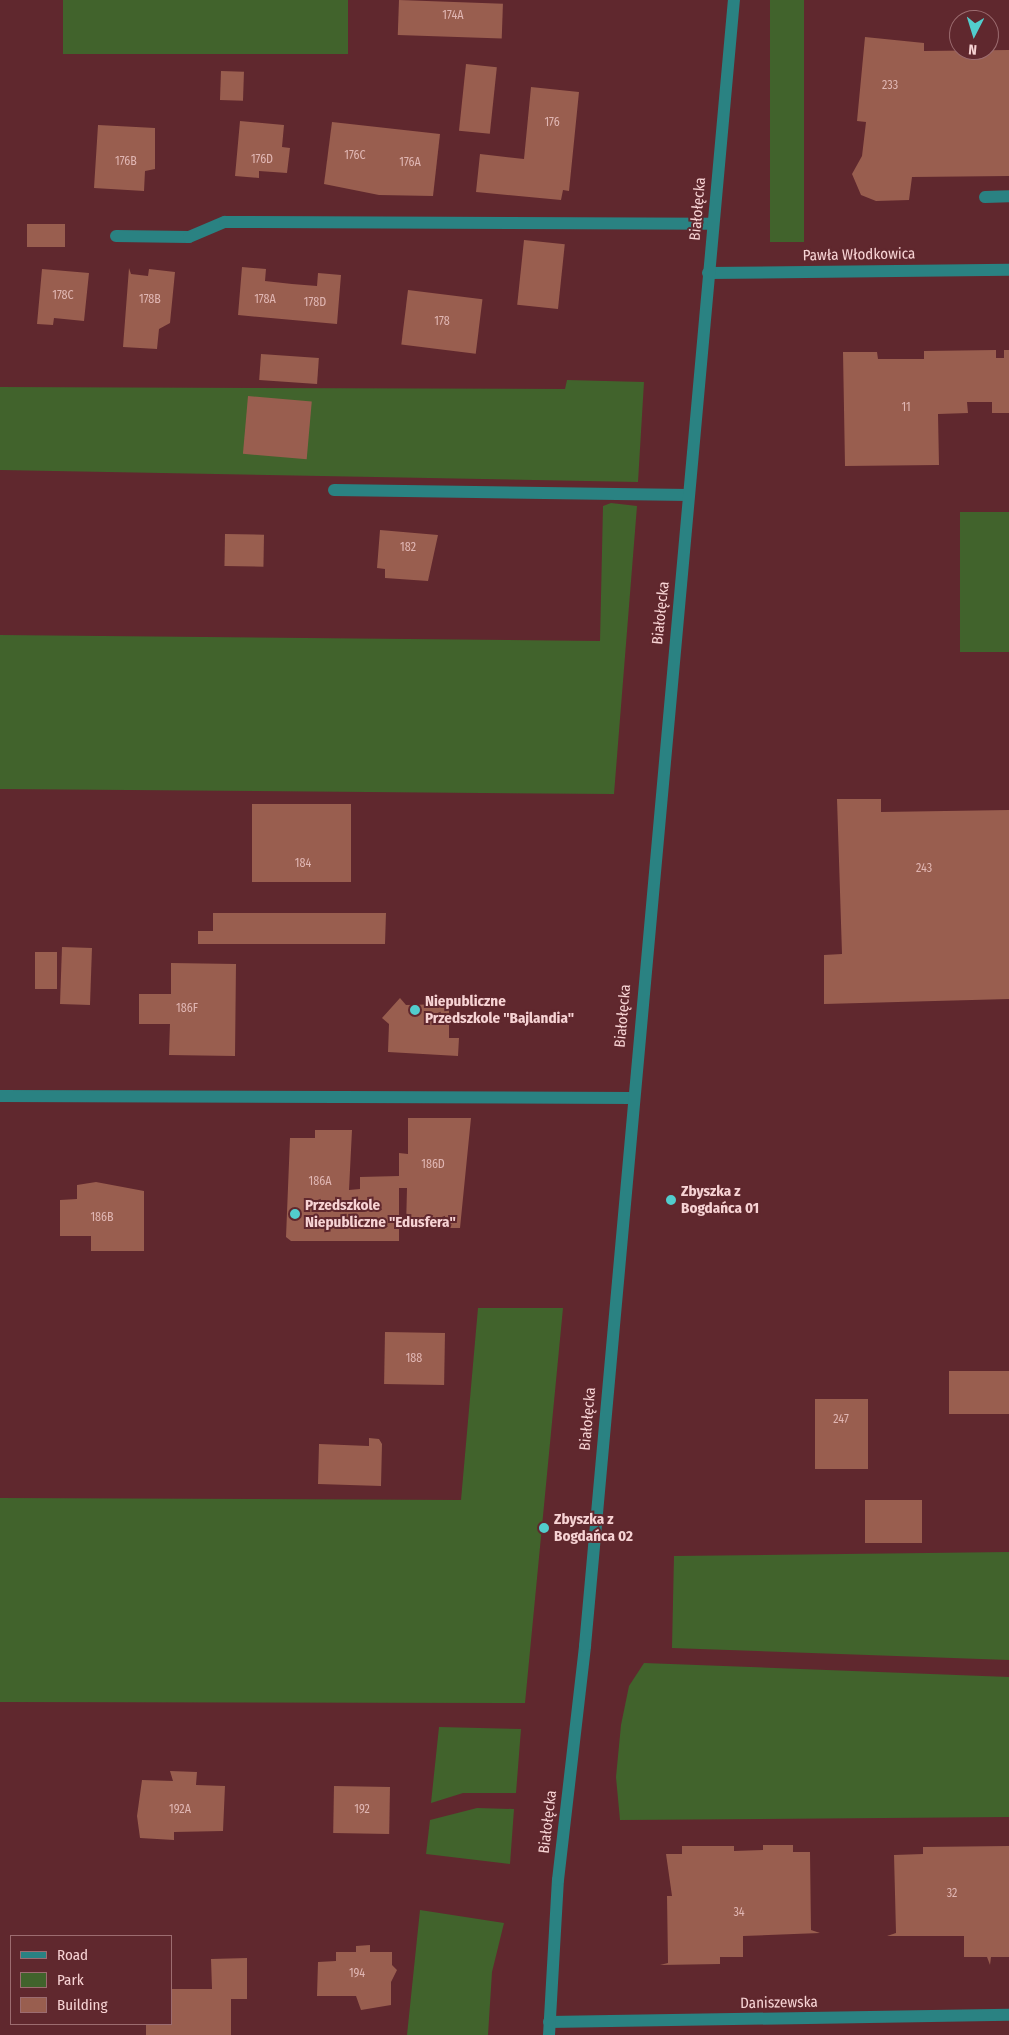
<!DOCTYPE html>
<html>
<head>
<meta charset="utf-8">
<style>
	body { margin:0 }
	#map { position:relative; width:1009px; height:2035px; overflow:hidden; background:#60282e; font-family:"Fira Sans Condensed",sans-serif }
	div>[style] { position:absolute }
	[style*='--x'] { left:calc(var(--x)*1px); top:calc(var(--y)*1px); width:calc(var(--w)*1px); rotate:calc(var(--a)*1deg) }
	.green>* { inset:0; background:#41632c; transform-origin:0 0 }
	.building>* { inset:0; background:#995e4f; transform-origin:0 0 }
	.minor>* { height:12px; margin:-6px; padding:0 6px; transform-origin:6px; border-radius:6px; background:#2a8282 }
	.dots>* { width:14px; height:14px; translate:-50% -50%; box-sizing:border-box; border:2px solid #60282e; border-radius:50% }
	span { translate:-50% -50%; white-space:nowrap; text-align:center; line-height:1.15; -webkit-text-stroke:4px #60282e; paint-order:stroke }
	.number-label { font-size:12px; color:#e0b6b3 }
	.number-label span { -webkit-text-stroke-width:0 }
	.street-label { font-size:15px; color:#f7d3d4 }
	.poi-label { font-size:15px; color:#f7d3d4; font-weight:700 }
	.left { translate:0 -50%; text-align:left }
	.legend { position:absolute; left:10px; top:1935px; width:162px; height:90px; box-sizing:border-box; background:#60282e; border:1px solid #9c6c70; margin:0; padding:6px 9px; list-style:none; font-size:15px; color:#f7d3d4 }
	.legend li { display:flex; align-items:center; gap:10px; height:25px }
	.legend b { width:25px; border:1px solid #9c6c70 }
	.north { position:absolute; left:949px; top:10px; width:50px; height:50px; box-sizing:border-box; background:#60282e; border:1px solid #9c6c70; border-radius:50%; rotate:185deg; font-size:14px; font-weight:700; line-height:20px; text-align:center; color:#f7d3d4 }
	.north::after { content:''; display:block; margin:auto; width:18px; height:22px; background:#52cdcd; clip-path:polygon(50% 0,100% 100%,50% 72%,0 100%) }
</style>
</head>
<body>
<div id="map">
	<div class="green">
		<div style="left:63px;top:0;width:285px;height:54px"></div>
		<div style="left:770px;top:0;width:34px;height:242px"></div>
		<div style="clip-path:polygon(567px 380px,644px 382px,638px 482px,0 470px,0 387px,565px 389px)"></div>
		<div style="clip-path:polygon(611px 503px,637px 506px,614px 794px,0 789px,0 635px,600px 641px,603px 506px)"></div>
		<div style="left:1009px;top:512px;width:140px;height:49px;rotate:90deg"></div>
		<div style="clip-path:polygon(478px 1308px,563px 1308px,525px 1703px,0 1702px,0 1498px,461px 1500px)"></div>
		<div style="clip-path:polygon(1009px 1552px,1009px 1660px,672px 1648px,674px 1556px)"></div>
		<div style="clip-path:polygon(644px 1663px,1009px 1677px,1009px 1817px,620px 1820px,616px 1777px,621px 1725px,629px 1686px)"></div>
		<div style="clip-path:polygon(439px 1727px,521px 1729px,516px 1793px,463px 1793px,431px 1803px)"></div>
		<div style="clip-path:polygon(477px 1808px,514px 1809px,510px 1864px,426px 1854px,430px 1820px)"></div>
		<div style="clip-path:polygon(420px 1910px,504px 1923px,492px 1972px,488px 2035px,407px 2035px)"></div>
	</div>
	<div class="building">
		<div style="left:399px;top:0;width:104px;height:35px;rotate:2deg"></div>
		<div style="clip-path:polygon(865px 37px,924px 43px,924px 51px,1009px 50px,1009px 176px,912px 177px,909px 200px,876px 201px,861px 195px,852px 174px,862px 156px,866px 122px,857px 121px)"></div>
		<div style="left:466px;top:64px;width:31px;height:67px;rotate:6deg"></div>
		<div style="left:221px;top:71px;width:23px;height:29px;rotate:2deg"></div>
		<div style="clip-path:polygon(531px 87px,579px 92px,569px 191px,563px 190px,561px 200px,476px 192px,480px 154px,524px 159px)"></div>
		<div style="clip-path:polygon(240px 121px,284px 125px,282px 147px,290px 148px,287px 173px,259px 171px,259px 178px,235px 176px)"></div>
		<div style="clip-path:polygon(332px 122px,440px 134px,433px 196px,379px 195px,324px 184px)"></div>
		<div style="clip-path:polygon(98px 125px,155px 128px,155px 169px,145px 171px,144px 191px,94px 188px)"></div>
		<div style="left:27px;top:224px;width:38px;height:23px"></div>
		<div style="left:524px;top:240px;width:41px;height:65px;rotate:6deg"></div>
		<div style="clip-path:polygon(242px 267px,266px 269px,265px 281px,292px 284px,317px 286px,318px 273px,341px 275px,337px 324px,238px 315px)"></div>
		<div style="clip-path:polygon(129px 268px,131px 274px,148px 276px,149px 269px,175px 272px,170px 323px,159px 329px,157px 349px,123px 347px)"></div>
		<div style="clip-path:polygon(42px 269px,89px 273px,84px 321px,54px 318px,53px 325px,37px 324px)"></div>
		<div style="left:408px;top:290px;width:75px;height:55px;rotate:7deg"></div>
		<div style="clip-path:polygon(996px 350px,996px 358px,1004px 358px,1004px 350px,1009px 350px,1009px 413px,992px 413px,992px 402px,967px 402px,968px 413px,938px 414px,939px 465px,845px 466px,843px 352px,877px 352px,878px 359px,924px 359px,924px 351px)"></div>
		<div style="left:261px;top:354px;width:58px;height:26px;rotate:4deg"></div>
		<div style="left:248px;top:396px;width:64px;height:58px;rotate:5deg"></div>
		<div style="clip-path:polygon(380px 530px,438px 535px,428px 581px,385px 578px,385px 569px,377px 568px)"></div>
		<div style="left:225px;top:534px;width:39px;height:32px;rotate:1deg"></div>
		<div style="clip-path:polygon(837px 799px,881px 799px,881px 812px,1009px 810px,1009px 999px,824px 1004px,824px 955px,842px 954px)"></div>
		<div style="left:252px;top:804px;width:99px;height:78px"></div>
		<div style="clip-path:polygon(213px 913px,386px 913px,385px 944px,198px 944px,198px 931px,213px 931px)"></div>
		<div style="left:62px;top:947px;width:30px;height:57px;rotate:2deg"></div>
		<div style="left:35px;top:952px;width:22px;height:37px"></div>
		<div style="clip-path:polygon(171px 963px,236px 964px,235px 1056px,169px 1055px,170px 1024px,139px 1024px,139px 994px,171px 994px)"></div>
		<div style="clip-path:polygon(400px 998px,406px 1005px,449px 1004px,449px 1038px,459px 1038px,458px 1056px,388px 1052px,389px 1024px,382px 1018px)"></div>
		<div style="clip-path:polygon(408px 1118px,471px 1118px,460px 1228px,406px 1228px,407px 1188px,399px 1188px,399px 1241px,291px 1241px,286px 1237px,290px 1138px,315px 1138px,315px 1130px,352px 1130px,349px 1190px,360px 1189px,360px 1177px,399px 1176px,399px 1153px,408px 1154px)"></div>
		<div style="clip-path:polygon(96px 1182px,144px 1191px,144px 1251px,91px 1251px,91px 1236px,60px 1236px,60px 1200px,77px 1199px,77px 1185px)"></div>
		<div style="left:385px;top:1332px;width:60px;height:52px;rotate:1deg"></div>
		<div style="left:1009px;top:1371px;width:43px;height:60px;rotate:90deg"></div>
		<div style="left:815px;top:1399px;width:53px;height:70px"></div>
		<div style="clip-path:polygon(369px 1438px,379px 1439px,382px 1444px,381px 1486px,318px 1484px,319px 1444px,369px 1446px)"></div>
		<div style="left:865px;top:1500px;width:57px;height:43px"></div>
		<div style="clip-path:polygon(170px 1771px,197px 1772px,196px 1785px,225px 1786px,223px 1831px,174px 1832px,174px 1840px,140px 1838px,137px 1816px,142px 1780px,173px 1781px)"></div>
		<div style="left:334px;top:1786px;width:56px;height:47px;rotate:1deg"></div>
		<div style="clip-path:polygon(763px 1845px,793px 1845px,793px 1852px,810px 1852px,811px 1930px,820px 1933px,743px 1936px,743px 1957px,720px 1957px,720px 1964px,660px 1965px,668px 1963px,667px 1896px,672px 1896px,666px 1854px,682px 1854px,682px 1846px,734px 1846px,734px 1851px,763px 1850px)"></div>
		<div style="clip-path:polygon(1009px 1846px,1009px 1957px,991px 1957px,990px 1965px,987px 1957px,964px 1957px,964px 1936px,887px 1936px,896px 1933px,894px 1855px,923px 1854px,923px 1847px)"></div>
		<div style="clip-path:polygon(370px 1945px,370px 1952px,392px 1952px,392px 1965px,397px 1970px,391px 1982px,391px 2005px,361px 2010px,356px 1996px,317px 1996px,318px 1962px,336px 1961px,336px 1952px,356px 1952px,356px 1946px)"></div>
		<div style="clip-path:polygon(247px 1958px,247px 1999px,231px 1999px,231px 2035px,146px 2035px,146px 2024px,171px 2024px,171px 1989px,212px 1989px,211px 1959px)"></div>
	</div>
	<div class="minor">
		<div style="--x:985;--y:197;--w:24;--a:-2"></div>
		<div style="--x:116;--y:236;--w:73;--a:0.8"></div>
		<div style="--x:189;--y:237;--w:39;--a:-23"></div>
		<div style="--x:225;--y:222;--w:487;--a:0.2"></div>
		<div style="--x:708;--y:273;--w:301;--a:-0.6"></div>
		<div style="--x:334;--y:490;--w:355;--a:0.8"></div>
		<div style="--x:1;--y:1096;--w:632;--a:0.18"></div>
		<div style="--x:549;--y:2022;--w:460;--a:-0.9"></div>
		<div style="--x:549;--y:2035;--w:155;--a:-86.7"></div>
		<div style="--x:558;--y:1880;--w:236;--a:-83.4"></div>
		<div style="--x:585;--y:1646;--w:1653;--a:-84.83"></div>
	</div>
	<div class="dots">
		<div style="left:415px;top:1010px;background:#52cdcd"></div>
		<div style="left:671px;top:1200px;background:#52cdcd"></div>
		<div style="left:295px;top:1214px;background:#52cdcd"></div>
		<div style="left:544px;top:1528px;background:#52cdcd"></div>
	</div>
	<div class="number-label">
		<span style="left:453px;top:16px">174A</span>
		<span style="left:890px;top:86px">233</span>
		<span style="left:552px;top:123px">176</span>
		<span style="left:355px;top:156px">176C</span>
		<span style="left:262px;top:160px">176D</span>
		<span style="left:126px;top:162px">176B</span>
		<span style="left:410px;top:163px">176A</span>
		<span style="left:63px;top:296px">178C</span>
		<span style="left:150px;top:300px">178B</span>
		<span style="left:265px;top:300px">178A</span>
		<span style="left:315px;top:303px">178D</span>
		<span style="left:442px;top:322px">178</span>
		<span style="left:906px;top:408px">11</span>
		<span style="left:408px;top:548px">182</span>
		<span style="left:303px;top:864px">184</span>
		<span style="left:924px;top:869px">243</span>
		<span style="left:187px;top:1009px">186F</span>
		<span style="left:433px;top:1165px">186D</span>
		<span style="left:320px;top:1182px">186A</span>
		<span style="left:102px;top:1218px">186B</span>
		<span style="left:414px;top:1359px">188</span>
		<span style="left:841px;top:1420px">247</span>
		<span style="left:180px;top:1810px">192A</span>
		<span style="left:362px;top:1810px">192</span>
		<span style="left:952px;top:1894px">32</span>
		<span style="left:739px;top:1913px">34</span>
		<span style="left:357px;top:1974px">194</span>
	</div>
	<div class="street-label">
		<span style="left:698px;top:209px;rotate:-85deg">Białołęcka</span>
		<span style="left:859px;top:255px;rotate:-1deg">Pawła Włodkowica</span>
		<span style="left:661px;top:613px;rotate:-84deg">Białołęcka</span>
		<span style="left:623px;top:1016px;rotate:-85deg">Białołęcka</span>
		<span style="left:588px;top:1419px;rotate:-85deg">Białołęcka</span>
		<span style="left:548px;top:1822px;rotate:-83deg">Białołęcka</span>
		<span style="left:779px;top:2003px;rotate:-1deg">Daniszewska</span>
	</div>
	<div class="poi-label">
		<span class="left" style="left:425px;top:1010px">Niepubliczne<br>Przedszkole "Bajlandia"</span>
		<span class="left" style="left:681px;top:1200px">Zbyszka z<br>Bogdańca 01</span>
		<span class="left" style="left:305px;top:1214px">Przedszkole<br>Niepubliczne "Edusfera"</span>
		<span class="left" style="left:554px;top:1528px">Zbyszka z<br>Bogdańca 02</span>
	</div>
	<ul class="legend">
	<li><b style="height:6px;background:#2a8282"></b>Road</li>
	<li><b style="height:14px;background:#41632c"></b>Park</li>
	<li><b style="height:14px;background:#995e4f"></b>Building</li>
	</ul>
	<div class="north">N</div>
</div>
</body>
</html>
